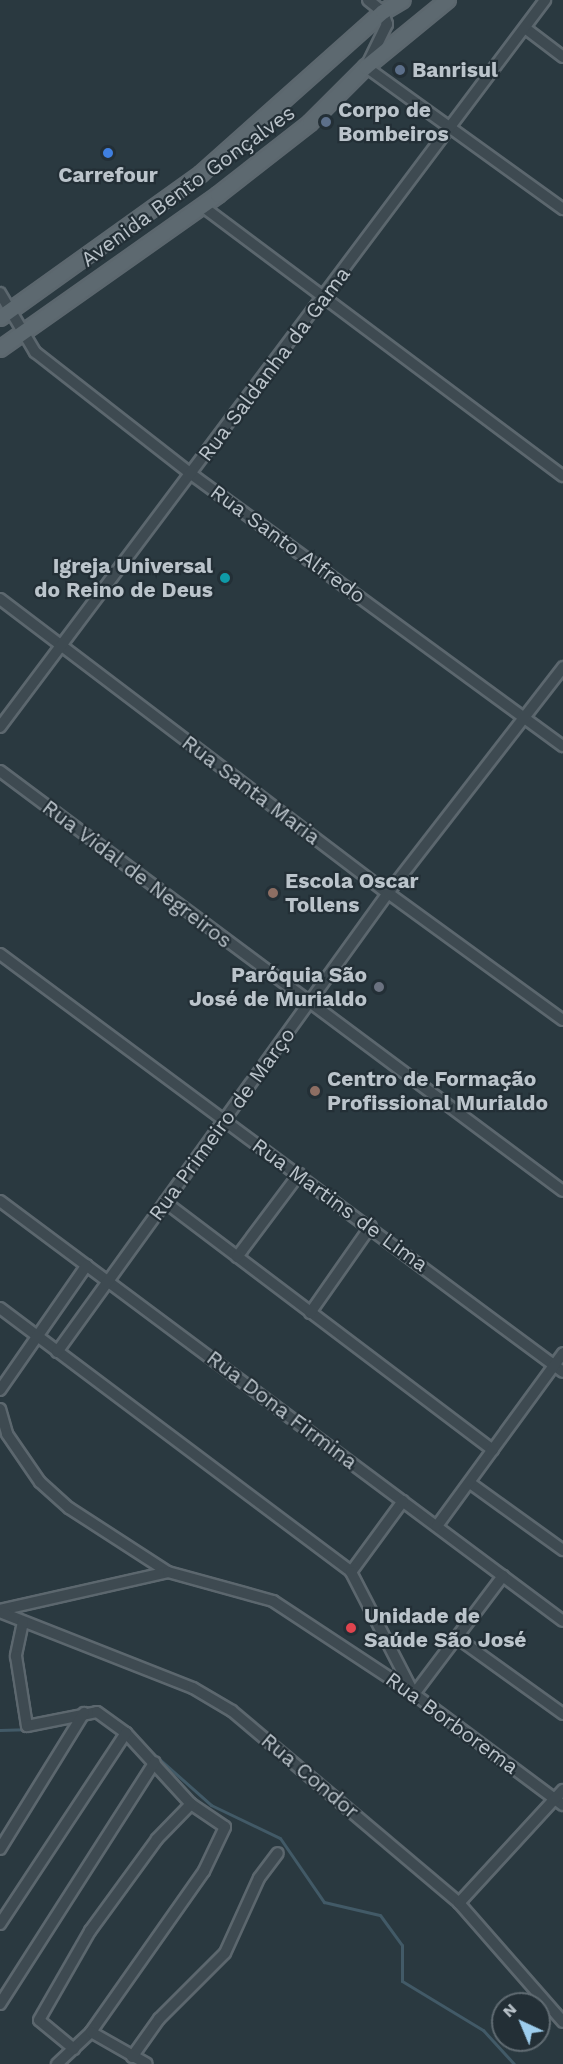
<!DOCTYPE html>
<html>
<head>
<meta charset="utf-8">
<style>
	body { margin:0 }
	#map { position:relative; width:563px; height:2064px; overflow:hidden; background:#2a3940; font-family:"Work Sans",sans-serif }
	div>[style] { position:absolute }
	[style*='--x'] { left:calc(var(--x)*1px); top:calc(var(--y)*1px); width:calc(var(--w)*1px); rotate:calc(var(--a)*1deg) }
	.stream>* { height:3px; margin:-1.5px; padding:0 1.5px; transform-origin:1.5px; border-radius:1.5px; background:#425a67 }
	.roads { filter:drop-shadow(2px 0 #5c676e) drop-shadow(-2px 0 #5c676e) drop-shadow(0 2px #5c676e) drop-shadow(0 -2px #5c676e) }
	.minor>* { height:10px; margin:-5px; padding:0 5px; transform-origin:5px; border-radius:5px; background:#3e4a51 }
	.major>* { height:14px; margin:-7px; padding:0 7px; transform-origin:7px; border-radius:7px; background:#5d6970 }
	.dots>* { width:16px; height:16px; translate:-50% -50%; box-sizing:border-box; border:3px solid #232f36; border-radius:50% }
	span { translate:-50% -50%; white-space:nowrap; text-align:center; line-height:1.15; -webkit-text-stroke:4.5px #232f36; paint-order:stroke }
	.poi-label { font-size:21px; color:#bbc4cb; font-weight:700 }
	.left { translate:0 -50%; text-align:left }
	.right { translate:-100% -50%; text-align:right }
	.street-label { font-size:21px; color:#bbc4cb }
	.north { position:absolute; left:491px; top:1992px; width:60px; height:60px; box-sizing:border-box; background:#232f36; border:2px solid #606b72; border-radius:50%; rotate:316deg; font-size:16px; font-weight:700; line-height:24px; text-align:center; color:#bbc4cb }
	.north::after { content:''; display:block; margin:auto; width:21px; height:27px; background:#9dcded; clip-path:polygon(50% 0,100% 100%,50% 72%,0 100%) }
</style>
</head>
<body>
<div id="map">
	<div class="stream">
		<div style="--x:0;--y:1730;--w:25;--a:-2"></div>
		<div style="--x:147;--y:1748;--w:86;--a:41.7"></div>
		<div style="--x:211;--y:1805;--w:76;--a:25.6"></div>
		<div style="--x:280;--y:1838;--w:78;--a:55.5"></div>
		<div style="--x:324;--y:1902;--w:57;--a:13.1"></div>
		<div style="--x:380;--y:1915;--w:37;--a:54"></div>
		<div style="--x:402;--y:1945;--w:36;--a:90"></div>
		<div style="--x:402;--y:1981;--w:95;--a:31.2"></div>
		<div style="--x:483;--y:2030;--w:46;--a:47.6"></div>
	</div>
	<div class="roads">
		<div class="minor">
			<div style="--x:368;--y:0;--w:19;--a:39"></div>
			<div style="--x:383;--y:12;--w:13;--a:72"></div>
			<div style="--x:387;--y:24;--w:48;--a:116"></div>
			<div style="--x:366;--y:67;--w:243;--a:35.8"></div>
			<div style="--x:525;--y:28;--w:48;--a:37.3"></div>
			<div style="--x:202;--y:206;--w:451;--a:36.8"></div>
			<div style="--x:0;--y:293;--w:69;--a:59.3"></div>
			<div style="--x:35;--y:352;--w:198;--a:38"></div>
			<div style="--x:191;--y:474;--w:461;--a:36.2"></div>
			<div style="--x:0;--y:599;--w:487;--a:37.2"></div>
			<div style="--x:388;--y:893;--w:216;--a:36"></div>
			<div style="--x:0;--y:727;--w:909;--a:-53.14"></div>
			<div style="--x:0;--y:771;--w:702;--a:36.72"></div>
			<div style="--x:0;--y:954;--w:701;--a:36.59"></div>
			<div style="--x:0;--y:1201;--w:702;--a:36.72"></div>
			<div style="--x:165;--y:1202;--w:411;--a:37.1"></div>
			<div style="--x:237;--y:1257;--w:104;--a:-53.2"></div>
			<div style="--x:0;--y:1308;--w:439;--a:36.9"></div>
			<div style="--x:310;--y:1313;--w:106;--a:-55"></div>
			<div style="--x:57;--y:1352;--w:566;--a:-54.2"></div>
			<div style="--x:388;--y:893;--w:286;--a:-52.2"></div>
			<div style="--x:0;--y:1390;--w:152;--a:-55.2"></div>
			<div style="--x:0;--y:1409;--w:26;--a:74"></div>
			<div style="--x:7;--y:1434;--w:58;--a:55.5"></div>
			<div style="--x:40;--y:1482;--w:39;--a:42"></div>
			<div style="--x:69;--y:1508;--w:118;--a:32.9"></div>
			<div style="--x:470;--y:1483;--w:115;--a:35.8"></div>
			<div style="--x:403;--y:1501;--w:88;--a:126.2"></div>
			<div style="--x:351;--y:1572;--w:137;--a:62.7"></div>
			<div style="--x:437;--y:1526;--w:214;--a:-53.9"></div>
			<div style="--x:0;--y:1610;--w:172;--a:-12.7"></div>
			<div style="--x:168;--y:1572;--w:109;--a:15.4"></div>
			<div style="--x:273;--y:1601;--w:169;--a:33.4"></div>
			<div style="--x:414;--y:1694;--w:186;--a:36.7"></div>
			<div style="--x:0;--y:1612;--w:207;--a:21.5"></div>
			<div style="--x:193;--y:1688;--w:45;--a:30.5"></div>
			<div style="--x:232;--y:1711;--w:297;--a:40.2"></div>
			<div style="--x:459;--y:1903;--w:158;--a:48.8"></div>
			<div style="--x:23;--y:1622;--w:35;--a:102"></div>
			<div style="--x:16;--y:1656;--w:71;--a:81.1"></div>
			<div style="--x:27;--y:1726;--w:71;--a:-11.3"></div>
			<div style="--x:97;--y:1712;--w:36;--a:36"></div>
			<div style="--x:126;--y:1733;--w:96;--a:47.5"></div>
			<div style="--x:191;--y:1804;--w:41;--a:34.1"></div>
			<div style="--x:225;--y:1827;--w:49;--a:115.5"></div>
			<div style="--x:204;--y:1871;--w:197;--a:125.1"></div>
			<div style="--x:91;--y:2032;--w:47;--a:136.7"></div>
			<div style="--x:456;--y:1637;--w:132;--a:35.7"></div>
			<div style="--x:414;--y:1694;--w:148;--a:-53"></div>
			<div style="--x:0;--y:1849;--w:160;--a:-58.3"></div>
			<div style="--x:459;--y:1903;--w:154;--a:-47.4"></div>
			<div style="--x:0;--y:1924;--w:229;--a:-56.6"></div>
			<div style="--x:0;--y:2004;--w:287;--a:-57.4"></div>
			<div style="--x:91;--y:2032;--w:64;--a:29.7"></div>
			<div style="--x:74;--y:2049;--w:45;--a:-140.4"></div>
			<div style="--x:39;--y:2020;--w:103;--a:-60.2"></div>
			<div style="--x:90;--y:1931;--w:114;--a:-53.9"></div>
			<div style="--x:157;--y:1839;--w:49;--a:-45.8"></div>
			<div style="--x:132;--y:2057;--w:47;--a:-54.6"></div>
			<div style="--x:159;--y:2019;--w:93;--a:-45"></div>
			<div style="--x:225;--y:1953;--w:82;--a:-65.6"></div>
			<div style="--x:259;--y:1878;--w:31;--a:-53"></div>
		</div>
		<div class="major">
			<div style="--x:0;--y:318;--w:247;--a:-35.6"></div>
			<div style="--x:201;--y:174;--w:244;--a:-41.7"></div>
			<div style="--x:383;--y:12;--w:23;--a:-31"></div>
			<div style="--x:0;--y:349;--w:267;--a:-35.2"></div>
			<div style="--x:218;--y:195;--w:117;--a:-38"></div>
			<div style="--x:310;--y:123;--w:79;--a:-45"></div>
			<div style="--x:366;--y:67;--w:106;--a:-39.3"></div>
		</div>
	</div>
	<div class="dots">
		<div style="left:400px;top:70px;background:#5c6f8a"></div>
		<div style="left:326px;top:122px;background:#5c6f8a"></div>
		<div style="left:108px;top:153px;background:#3f7fe0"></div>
		<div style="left:225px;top:578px;background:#0f9aa8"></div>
		<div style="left:273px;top:893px;background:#8d6e63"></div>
		<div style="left:379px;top:987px;background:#6b7280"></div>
		<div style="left:315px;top:1091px;background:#8d6e63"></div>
		<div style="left:351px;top:1628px;background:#e0444e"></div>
	</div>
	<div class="poi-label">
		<span class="left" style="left:412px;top:70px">Banrisul</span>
		<span class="left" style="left:338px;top:122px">Corpo de<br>Bombeiros</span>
		<span style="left:108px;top:175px">Carrefour</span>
		<span class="right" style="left:213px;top:578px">Igreja Universal<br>do Reino de Deus</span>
		<span class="left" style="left:285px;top:893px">Escola Oscar<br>Tollens</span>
		<span class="right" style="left:367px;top:987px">Paróquia São<br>José de Murialdo</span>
		<span class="left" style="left:327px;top:1091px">Centro de Formação<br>Profissional Murialdo</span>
		<span class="left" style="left:364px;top:1628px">Unidade de<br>Saúde São José</span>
	</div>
	<div class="street-label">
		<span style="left:188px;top:186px;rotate:-36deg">Avenida Bento Gonçalves</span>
		<span style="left:274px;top:364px;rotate:-53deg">Rua Saldanha da Gama</span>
		<span style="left:288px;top:544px;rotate:36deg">Rua Santo Alfredo</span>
		<span style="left:251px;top:790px;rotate:37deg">Rua Santa Maria</span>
		<span style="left:137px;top:874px;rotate:37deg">Rua Vidal de Negreiros</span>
		<span style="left:222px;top:1124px;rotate:-54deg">Rua Primeiro de Março</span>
		<span style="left:340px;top:1205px;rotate:36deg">Rua Martins de Lima</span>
		<span style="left:282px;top:1410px;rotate:37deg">Rua Dona Firmina</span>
		<span style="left:452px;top:1723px;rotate:36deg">Rua Borborema</span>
		<span style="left:310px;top:1776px;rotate:40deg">Rua Condor</span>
	</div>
	<div class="north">N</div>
</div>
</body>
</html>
